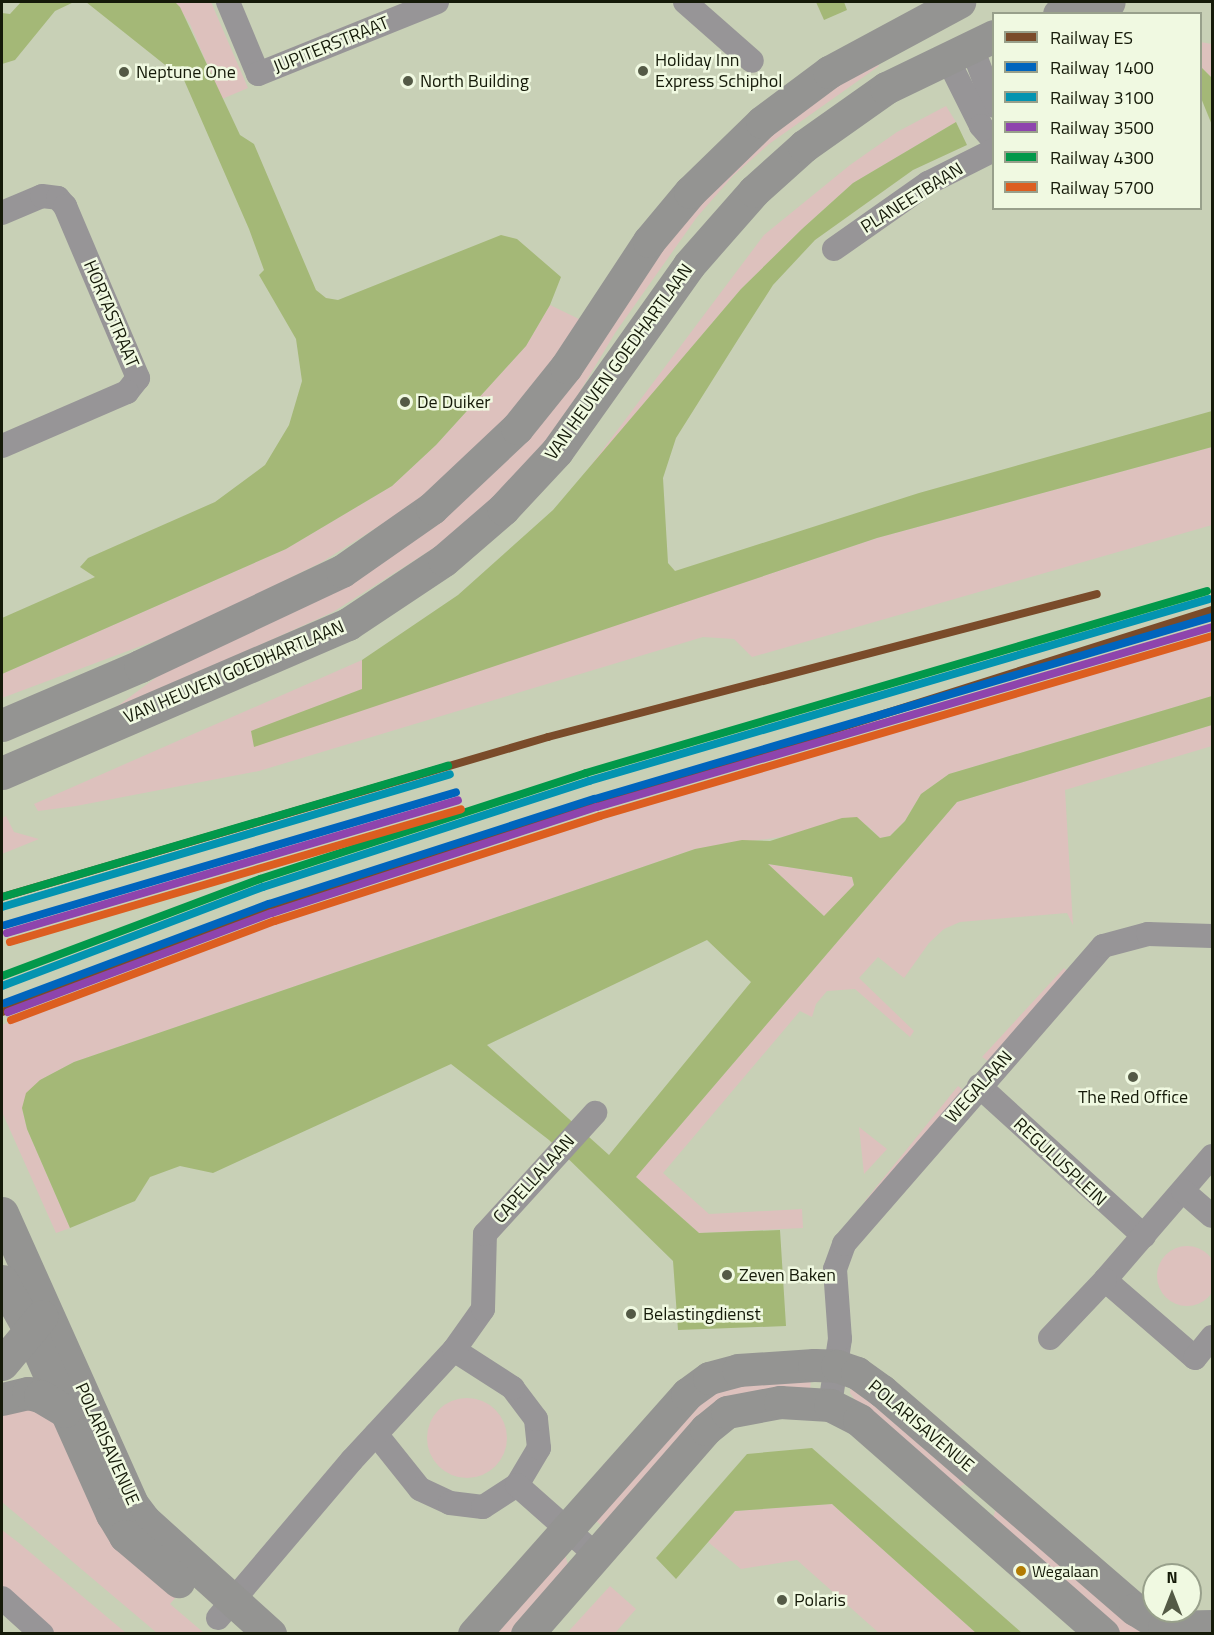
<!DOCTYPE html>
<html>
<head>
<meta charset="utf-8">
<style>
	body { margin:0 }
	#map { position:relative; width:1214px; height:1635px; overflow:hidden; background:#c8d0b6; font-family:"Titillium Web",sans-serif }
	div>[style] { position:absolute }
	[style*='--x'] { left:calc(var(--x)*1px); top:calc(var(--y)*1px); width:calc(var(--w)*1px); rotate:calc(var(--a)*1deg) }
	.green>* { inset:0; background:#ddc1bd; transform-origin:0 0 }
	.round { border-radius:50% }
	.water>* { inset:0; background:#a4b877 }
	.street>* { height:24px; margin:-12px; padding:0 12px; transform-origin:12px; border-radius:12px; background:#979597 }
	.secondary>* { height:33px; margin:-16.5px; padding:0 16.5px; transform-origin:16.5px; border-radius:16.5px; background:#949492 }
	.rail-1>* { height:8px; margin:-4px; padding:0 4px; transform-origin:4px; border-radius:4px; background:#7a4b2a }
	.rail-2>* { height:8px; margin:-4px; padding:0 4px; transform-origin:4px; border-radius:4px; background:#0065bd }
	.rail-3>* { height:8px; margin:-4px; padding:0 4px; transform-origin:4px; border-radius:4px; background:#0394b0 }
	.rail-4>* { height:8px; margin:-4px; padding:0 4px; transform-origin:4px; border-radius:4px; background:#8e44ad }
	.rail-5>* { height:8px; margin:-4px; padding:0 4px; transform-origin:4px; border-radius:4px; background:#02984a }
	.rail-6>* { height:8px; margin:-4px; padding:0 4px; transform-origin:4px; border-radius:4px; background:#dc5e20 }
	.dots>* { width:16px; height:16px; translate:-50% -50%; box-sizing:border-box; border:3px solid #f0f9e1; border-radius:50% }
	span { translate:-50% -50%; white-space:nowrap; text-align:center; line-height:1.15; -webkit-text-stroke:5px #f0f9e1; paint-order:stroke }
	.bus-label { font-size:16px; color:#151a09 }
	.left { translate:0 -50%; text-align:left }
	.street-label { font-size:18px; color:#151a09 }
	.poi-label { font-size:18px; color:#151a09 }
	.frame { position:absolute; inset:0; border:3px solid #151a09; pointer-events:none }
	.legend { position:absolute; left:992px; top:12px; width:210px; height:198px; box-sizing:border-box; background:#f0f9e1; border:2px solid #98a08b; margin:0; padding:8px 10px; list-style:none; font-size:18px; color:#151a09 }
	.legend li { display:flex; align-items:center; gap:12px; height:30px }
	.legend b { width:30px; border:2px solid #98a08b }
	.north { position:absolute; left:1142px; top:1563px; width:60px; height:60px; box-sizing:border-box; background:#f0f9e1; border:2px solid #98a08b; border-radius:50%; rotate:0deg; font-size:16px; font-weight:700; line-height:24px; text-align:center; color:#151a09 }
	.north::after { content:''; display:block; margin:auto; width:21px; height:27px; background:#545a46; clip-path:polygon(50% 0,100% 100%,50% 72%,0 100%) }
</style>
</head>
<body>
<div id="map">
	<div class="green">
		<div style="clip-path:polygon(175px 2px,211px 2px,248px 88px,222px 99px,190px 24px)"></div>
		<div style="clip-path:polygon(1200px 42px,1212px 44px,1212px 78px,1201px 67px)"></div>
		<div style="clip-path:polygon(872px 55px,879px 66px,769px 144px,733px 176px,697px 217px,615px 333px,554px 435px,470px 525px,333px 612px,107px 714px,158px 676px,420px 528px,736px 161px)"></div>
		<div style="clip-path:polygon(946px 106px,956px 122px,853px 183px,802px 229px,741px 289px,586px 472px,764px 235px,850px 165px,897px 132px)"></div>
		<div style="clip-path:polygon(550px 305px,583px 321px,517px 410px,428px 495px,322px 562px,184px 630px,2px 698px,2px 674px,286px 549px,392px 486px,436px 445px,526px 346px)"></div>
		<div style="clip-path:polygon(1212px 447px,1212px 525px,752px 657px,734px 639px,703px 637px,259px 771px,76px 806px,38px 811px,34px 804px,362px 660px,362px 689px,252px 731px,254px 746px,877px 538px)"></div>
		<div style="clip-path:polygon(1212px 633px,1212px 696px,949px 774px,921px 794px,905px 821px,890px 836px,880px 838px,867px 825px,695px 849px,74px 1062px,40px 1080px,22px 1108px,27px 1129px,70px 1228px,56px 1233px,2px 1112px,2px 1025px,64px 999px,356px 895px)"></div>
		<div style="clip-path:polygon(1212px 725px,1212px 746px,1065px 790px,1073px 925px,1067px 913px,960px 922px,944px 929px,929px 943px,904px 978px,878px 957px,859px 978px,914px 1031px,910px 1037px,855px 989px,827px 991px,816px 1004px,812px 1017px,800px 1011px,663px 1173px,709px 1214px,802px 1209px,803px 1228px,699px 1233px,636px 1177px,957px 802px)"></div>
		<div style="clip-path:polygon(6px 816px,14px 832px,39px 839px,2px 854px,2px 818px)"></div>
		<div style="clip-path:polygon(768px 864px,852px 877px,854px 885px,825px 917px)"></div>
		<div style="clip-path:polygon(1064px 968px,1068px 972px,988px 1061px,982px 1057px)"></div>
		<div style="left:958px;top:1086px;width:6px;height:148px;rotate:39deg"></div>
		<div style="clip-path:polygon(859px 1127px,887px 1149px,864px 1174px)"></div>
		<div class="round" style="left:1157px;top:1246px;width:60px;height:60px"></div>
		<div style="clip-path:polygon(811px 1375px,810px 1395px,735px 1400px,601px 1525px,594px 1519px,704px 1391px)"></div>
		<div style="clip-path:polygon(851px 1384px,970px 1476px,965px 1484px,955px 1489px,860px 1407px,850px 1393px)"></div>
		<div class="round" style="left:427px;top:1398px;width:80px;height:80px"></div>
		<div style="clip-path:polygon(18px 1403px,55px 1417px,182px 1590px,170px 1604px,204px 1633px,157px 1633px,2px 1502px,2px 1407px)"></div>
		<div style="clip-path:polygon(832px 1504px,976px 1633px,879px 1633px,797px 1560px,741px 1569px,708px 1542px,735px 1511px)"></div>
		<div style="clip-path:polygon(1006px 1507px,1144px 1633px,1113px 1633px,992px 1522px,995px 1511px)"></div>
		<div style="clip-path:polygon(2px 1530px,19px 1543px,126px 1633px,54px 1633px,2px 1587px)"></div>
		<div style="clip-path:polygon(565px 1555px,569px 1568px,514px 1633px,488px 1634px)"></div>
		<div style="clip-path:polygon(610px 1586px,636px 1609px,615px 1633px,567px 1633px)"></div>
	</div>
	<div class="water">
		<div style="clip-path:polygon(21px 2px,74px 2px,55px 11px,15px 60px,2px 64px,2px 13px,10px 14px)"></div>
		<div style="clip-path:polygon(86px 2px,175px 2px,180px 7px,240px 135px,254px 144px,316px 290px,326px 298px,338px 300px,501px 235px,517px 239px,561px 277px,550px 305px,526px 346px,436px 445px,392px 486px,286px 549px,2px 674px,2px 618px,95px 577px,80px 567px,88px 558px,215px 502px,265px 465px,289px 425px,302px 381px,296px 339px,259px 275px,264px 270px,249px 229px,184px 80px)"></div>
		<div style="clip-path:polygon(816px 2px,844px 2px,847px 10px,824px 20px)"></div>
		<div style="clip-path:polygon(1201px 67px,1212px 78px,1212px 125px,1201px 98px)"></div>
		<div style="clip-path:polygon(956px 122px,967px 145px,913px 170px,815px 240px,773px 285px,739px 338px,676px 438px,663px 478px,668px 563px,675px 571px,919px 493px,1212px 411px,1212px 447px,877px 538px,254px 747px,251px 731px,362px 689px,362px 660px,458px 595px,553px 510px,741px 289px,802px 229px,853px 183px)"></div>
		<div style="clip-path:polygon(evenodd,1212px 696px,1212px 725px,957px 802px,636px 1177px,699px 1233px,780px 1230px,786px 1326px,678px 1330px,673px 1261px,549px 1140px,451px 1064px,213px 1173px,180px 1166px,150px 1177px,135px 1201px,70px 1228px,27px 1129px,22px 1108px,26px 1093px,40px 1080px,74px 1062px,695px 849px,742px 840px,770px 841px,842px 818px,857px 817px,880px 838px,890px 836px,905px 821px,921px 794px,949px 774px,1212px 696px,768px 864px,852px 877px,854px 885px,824px 916px,768px 864px,1212px 696px,707px 940px,751px 982px,609px 1155px,487px 1045px,707px 940px)"></div>
		<div style="clip-path:polygon(812px 1448px,1022px 1633px,976px 1633px,832px 1504px,735px 1511px,676px 1579px,656px 1558px,747px 1454px)"></div>
	</div>
	<div class="street">
		<div style="--x:228;--y:2;--w:78;--a:67.4"></div>
		<div style="--x:258;--y:74;--w:193;--a:-21.9"></div>
		<div style="--x:685;--y:2;--w:89;--a:41.4"></div>
		<div style="--x:971;--y:45;--w:65;--a:69.3"></div>
		<div style="--x:946;--y:56;--w:78;--a:63.4"></div>
		<div style="--x:981;--y:126;--w:18;--a:49"></div>
		<div style="--x:2;--y:213;--w:43;--a:-23"></div>
		<div style="--x:42;--y:196;--w:16;--a:7"></div>
		<div style="--x:58;--y:198;--w:11;--a:49"></div>
		<div style="--x:65;--y:206;--w:187;--a:67"></div>
		<div style="--x:138;--y:378;--w:18;--a:128"></div>
		<div style="--x:127;--y:392;--w:136;--a:156.6"></div>
		<div style="--x:834;--y:249;--w:115;--a:-35.1"></div>
		<div style="--x:928;--y:183;--w:74;--a:-26.6"></div>
		<div style="--x:979;--y:1086;--w:223;--a:42.3"></div>
		<div style="--x:1212;--y:1156;--w:164;--a:130.8"></div>
		<div style="--x:1105;--y:1280;--w:119;--a:40.9"></div>
		<div style="--x:1195;--y:1358;--w:27;--a:-51"></div>
		<div style="--x:1183;--y:1191;--w:38;--a:41"></div>
		<div style="--x:1050;--y:1338;--w:80;--a:-46.5"></div>
		<div style="--x:830;--y:1405;--w:67;--a:-81.4"></div>
		<div style="--x:840;--y:1339;--w:70;--a:-94.1"></div>
		<div style="--x:835;--y:1269;--w:27;--a:-70"></div>
		<div style="--x:844;--y:1244;--w:395;--a:-49"></div>
		<div style="--x:1103;--y:946;--w:47;--a:-14.9"></div>
		<div style="--x:1148;--y:934;--w:64;--a:1.8"></div>
		<div style="--x:376;--y:1434;--w:70;--a:51.3"></div>
		<div style="--x:420;--y:1489;--w:33;--a:25"></div>
		<div style="--x:450;--y:1503;--w:33;--a:7"></div>
		<div style="--x:483;--y:1507;--w:40;--a:-32.9"></div>
		<div style="--x:517;--y:1485;--w:43;--a:-59.3"></div>
		<div style="--x:539;--y:1448;--w:29;--a:-96"></div>
		<div style="--x:536;--y:1419;--w:39;--a:-127"></div>
		<div style="--x:513;--y:1388;--w:70;--a:-147.2"></div>
		<div style="--x:517;--y:1485;--w:104;--a:41.5"></div>
		<div style="--x:2;--y:1598;--w:54;--a:42"></div>
		<div style="--x:218;--y:1618;--w:207;--a:-49.7"></div>
		<div style="--x:352;--y:1460;--w:150;--a:-47.2"></div>
		<div style="--x:454;--y:1350;--w:50;--a:-54.7"></div>
		<div style="--x:483;--y:1309;--w:75;--a:-88.5"></div>
		<div style="--x:485;--y:1234;--w:164;--a:-47.7"></div>
	</div>
	<div class="secondary">
		<div style="--x:1059;--y:14;--w:51;--a:-13.5"></div>
		<div style="--x:2;--y:725;--w:150;--a:-23.1"></div>
		<div style="--x:140;--y:666;--w:223;--a:-25.2"></div>
		<div style="--x:342;--y:571;--w:110;--a:-35"></div>
		<div style="--x:432;--y:508;--w:117;--a:-43.3"></div>
		<div style="--x:517;--y:428;--w:78;--a:-51.2"></div>
		<div style="--x:566;--y:367;--w:151;--a:-56.6"></div>
		<div style="--x:649;--y:241;--w:64;--a:-50.1"></div>
		<div style="--x:690;--y:192;--w:100;--a:-44.2"></div>
		<div style="--x:762;--y:122;--w:84;--a:-36.7"></div>
		<div style="--x:829;--y:72;--w:148;--a:-28.3"></div>
		<div style="--x:2;--y:773;--w:377;--a:-23.3"></div>
		<div style="--x:348;--y:624;--w:115;--a:-33.7"></div>
		<div style="--x:444;--y:560;--w:78;--a:-40.8"></div>
		<div style="--x:503;--y:509;--w:79;--a:-47"></div>
		<div style="--x:557;--y:451;--w:228;--a:-54.6"></div>
		<div style="--x:689;--y:265;--w:98;--a:-48.7"></div>
		<div style="--x:754;--y:191;--w:67;--a:-42"></div>
		<div style="--x:804;--y:146;--w:100;--a:-35.3"></div>
		<div style="--x:886;--y:88;--w:120;--a:-25.7"></div>
		<div style="--x:2;--y:1213;--w:319;--a:65.9"></div>
		<div style="--x:132;--y:1504;--w:20;--a:53"></div>
		<div style="--x:144;--y:1520;--w:170;--a:42.1"></div>
		<div style="--x:2;--y:1281;--w:57;--a:60.8"></div>
		<div style="--x:30;--y:1331;--w:201;--a:65.9"></div>
		<div style="--x:112;--y:1514;--w:26;--a:59"></div>
		<div style="--x:125;--y:1536;--w:70;--a:40.3"></div>
		<div style="--x:2;--y:1364;--w:62;--a:-50.2"></div>
		<div style="--x:2;--y:1399;--w:27;--a:-13"></div>
		<div style="--x:28;--y:1393;--w:12;--a:14"></div>
		<div style="--x:40;--y:1396;--w:29;--a:31"></div>
		<div style="--x:474;--y:1634;--w:321;--a:-48.4"></div>
		<div style="--x:687;--y:1394;--w:27;--a:-36"></div>
		<div style="--x:709;--y:1378;--w:30;--a:-15"></div>
		<div style="--x:738;--y:1370;--w:76;--a:-3.8"></div>
		<div style="--x:814;--y:1365;--w:23;--a:2"></div>
		<div style="--x:837;--y:1366;--w:21;--a:19"></div>
		<div style="--x:857;--y:1373;--w:31;--a:36"></div>
		<div style="--x:882;--y:1391;--w:334;--a:40.8"></div>
		<div style="--x:1135;--y:1609;--w:34;--a:32"></div>
		<div style="--x:1164;--y:1627;--w:48;--a:-1.2"></div>
		<div style="--x:527;--y:1634;--w:272;--a:-48.9"></div>
		<div style="--x:706;--y:1429;--w:27;--a:-39"></div>
		<div style="--x:727;--y:1412;--w:54;--a:-10.7"></div>
		<div style="--x:780;--y:1402;--w:50;--a:3.4"></div>
		<div style="--x:830;--y:1405;--w:33;--a:27"></div>
		<div style="--x:859;--y:1420;--w:325;--a:41.3"></div>
	</div>
	<div class="rail-1">
		<div style="--x:2;--y:897;--w:569;--a:-16.33"></div>
		<div style="--x:548;--y:737;--w:567;--a:-14.6"></div>
		<div style="--x:2;--y:1012;--w:156;--a:-21.8"></div>
		<div style="--x:147;--y:954;--w:185;--a:-19.6"></div>
		<div style="--x:321;--y:892;--w:935;--a:-17.56"></div>
	</div>
	<div class="rail-2">
		<div style="--x:5;--y:925;--w:470;--a:-16.4"></div>
		<div style="--x:5;--y:1003;--w:282;--a:-20.6"></div>
		<div style="--x:269;--y:904;--w:342;--a:-17.9"></div>
		<div style="--x:595;--y:799;--w:643;--a:-16.43"></div>
	</div>
	<div class="rail-3">
		<div style="--x:2;--y:907;--w:467;--a:-16.5"></div>
		<div style="--x:2;--y:986;--w:279;--a:-20.8"></div>
		<div style="--x:263;--y:887;--w:343;--a:-18"></div>
		<div style="--x:589;--y:781;--w:646;--a:-16.36"></div>
	</div>
	<div class="rail-4">
		<div style="--x:7;--y:933;--w:470;--a:-16.4"></div>
		<div style="--x:8;--y:1012;--w:282;--a:-20.6"></div>
		<div style="--x:272;--y:913;--w:342;--a:-18.1"></div>
		<div style="--x:597;--y:807;--w:641;--a:-16.31"></div>
	</div>
	<div class="rail-5">
		<div style="--x:2;--y:897;--w:465;--a:-16.4"></div>
		<div style="--x:2;--y:976;--w:276;--a:-20.6"></div>
		<div style="--x:260;--y:879;--w:343;--a:-18"></div>
		<div style="--x:586;--y:773;--w:647;--a:-16.33"></div>
	</div>
	<div class="rail-6">
		<div style="--x:10;--y:942;--w:470;--a:-16.4"></div>
		<div style="--x:11;--y:1020;--w:282;--a:-20.6"></div>
		<div style="--x:275;--y:921;--w:342;--a:-17.9"></div>
		<div style="--x:600;--y:816;--w:638;--a:-16.39"></div>
	</div>
	<div class="dots">
		<div style="left:643px;top:71px;background:#545a46"></div>
		<div style="left:124px;top:72px;background:#545a46"></div>
		<div style="left:408px;top:81px;background:#545a46"></div>
		<div style="left:405px;top:402px;background:#545a46"></div>
		<div style="left:1133px;top:1077px;background:#545a46"></div>
		<div style="left:727px;top:1275px;background:#545a46"></div>
		<div style="left:631px;top:1314px;background:#545a46"></div>
		<div style="left:1021px;top:1571px;background:#b37c03"></div>
		<div style="left:782px;top:1600px;background:#545a46"></div>
	</div>
	<div class="bus-label">
		<span class="left" style="left:1032px;top:1571px">Wegalaan</span>
	</div>
	<div class="street-label">
		<span style="left:331px;top:45px;rotate:-22deg">JUPITERSTRAAT</span>
		<span style="left:912px;top:198px;rotate:-32deg">PLANEETBAAN</span>
		<span style="left:111px;top:314px;rotate:67deg">HORTASTRAAT</span>
		<span style="left:619px;top:362px;rotate:-54deg">VAN HEUVEN GOEDHARTLAAN</span>
		<span style="left:234px;top:672px;rotate:-23deg">VAN HEUVEN GOEDHARTLAAN</span>
		<span style="left:979px;top:1087px;rotate:-48deg">WEGALAAN</span>
		<span style="left:1060px;top:1162px;rotate:43deg">REGULUSPLEIN</span>
		<span style="left:534px;top:1179px;rotate:-48deg">CAPELLALAAN</span>
		<span style="left:921px;top:1426px;rotate:40deg">POLARISAVENUE</span>
		<span style="left:107px;top:1444px;rotate:66deg">POLARISAVENUE</span>
	</div>
	<div class="poi-label">
		<span class="left" style="left:655px;top:71px">Holiday Inn<br>Express Schiphol</span>
		<span class="left" style="left:136px;top:72px">Neptune One</span>
		<span class="left" style="left:420px;top:81px">North Building</span>
		<span class="left" style="left:417px;top:402px">De Duiker</span>
		<span style="left:1133px;top:1097px">The Red Office</span>
		<span class="left" style="left:739px;top:1275px">Zeven Baken</span>
		<span class="left" style="left:643px;top:1314px">Belastingdienst</span>
		<span class="left" style="left:794px;top:1600px">Polaris</span>
	</div>
	<div class="frame"></div>
	<ul class="legend">
	<li><b style="height:8px;background:#7a4b2a"></b>Railway ES</li>
	<li><b style="height:8px;background:#0065bd"></b>Railway 1400</li>
	<li><b style="height:8px;background:#0394b0"></b>Railway 3100</li>
	<li><b style="height:8px;background:#8e44ad"></b>Railway 3500</li>
	<li><b style="height:8px;background:#02984a"></b>Railway 4300</li>
	<li><b style="height:8px;background:#dc5e20"></b>Railway 5700</li>
	</ul>
	<div class="north">N</div>
</div>
</body>
</html>
